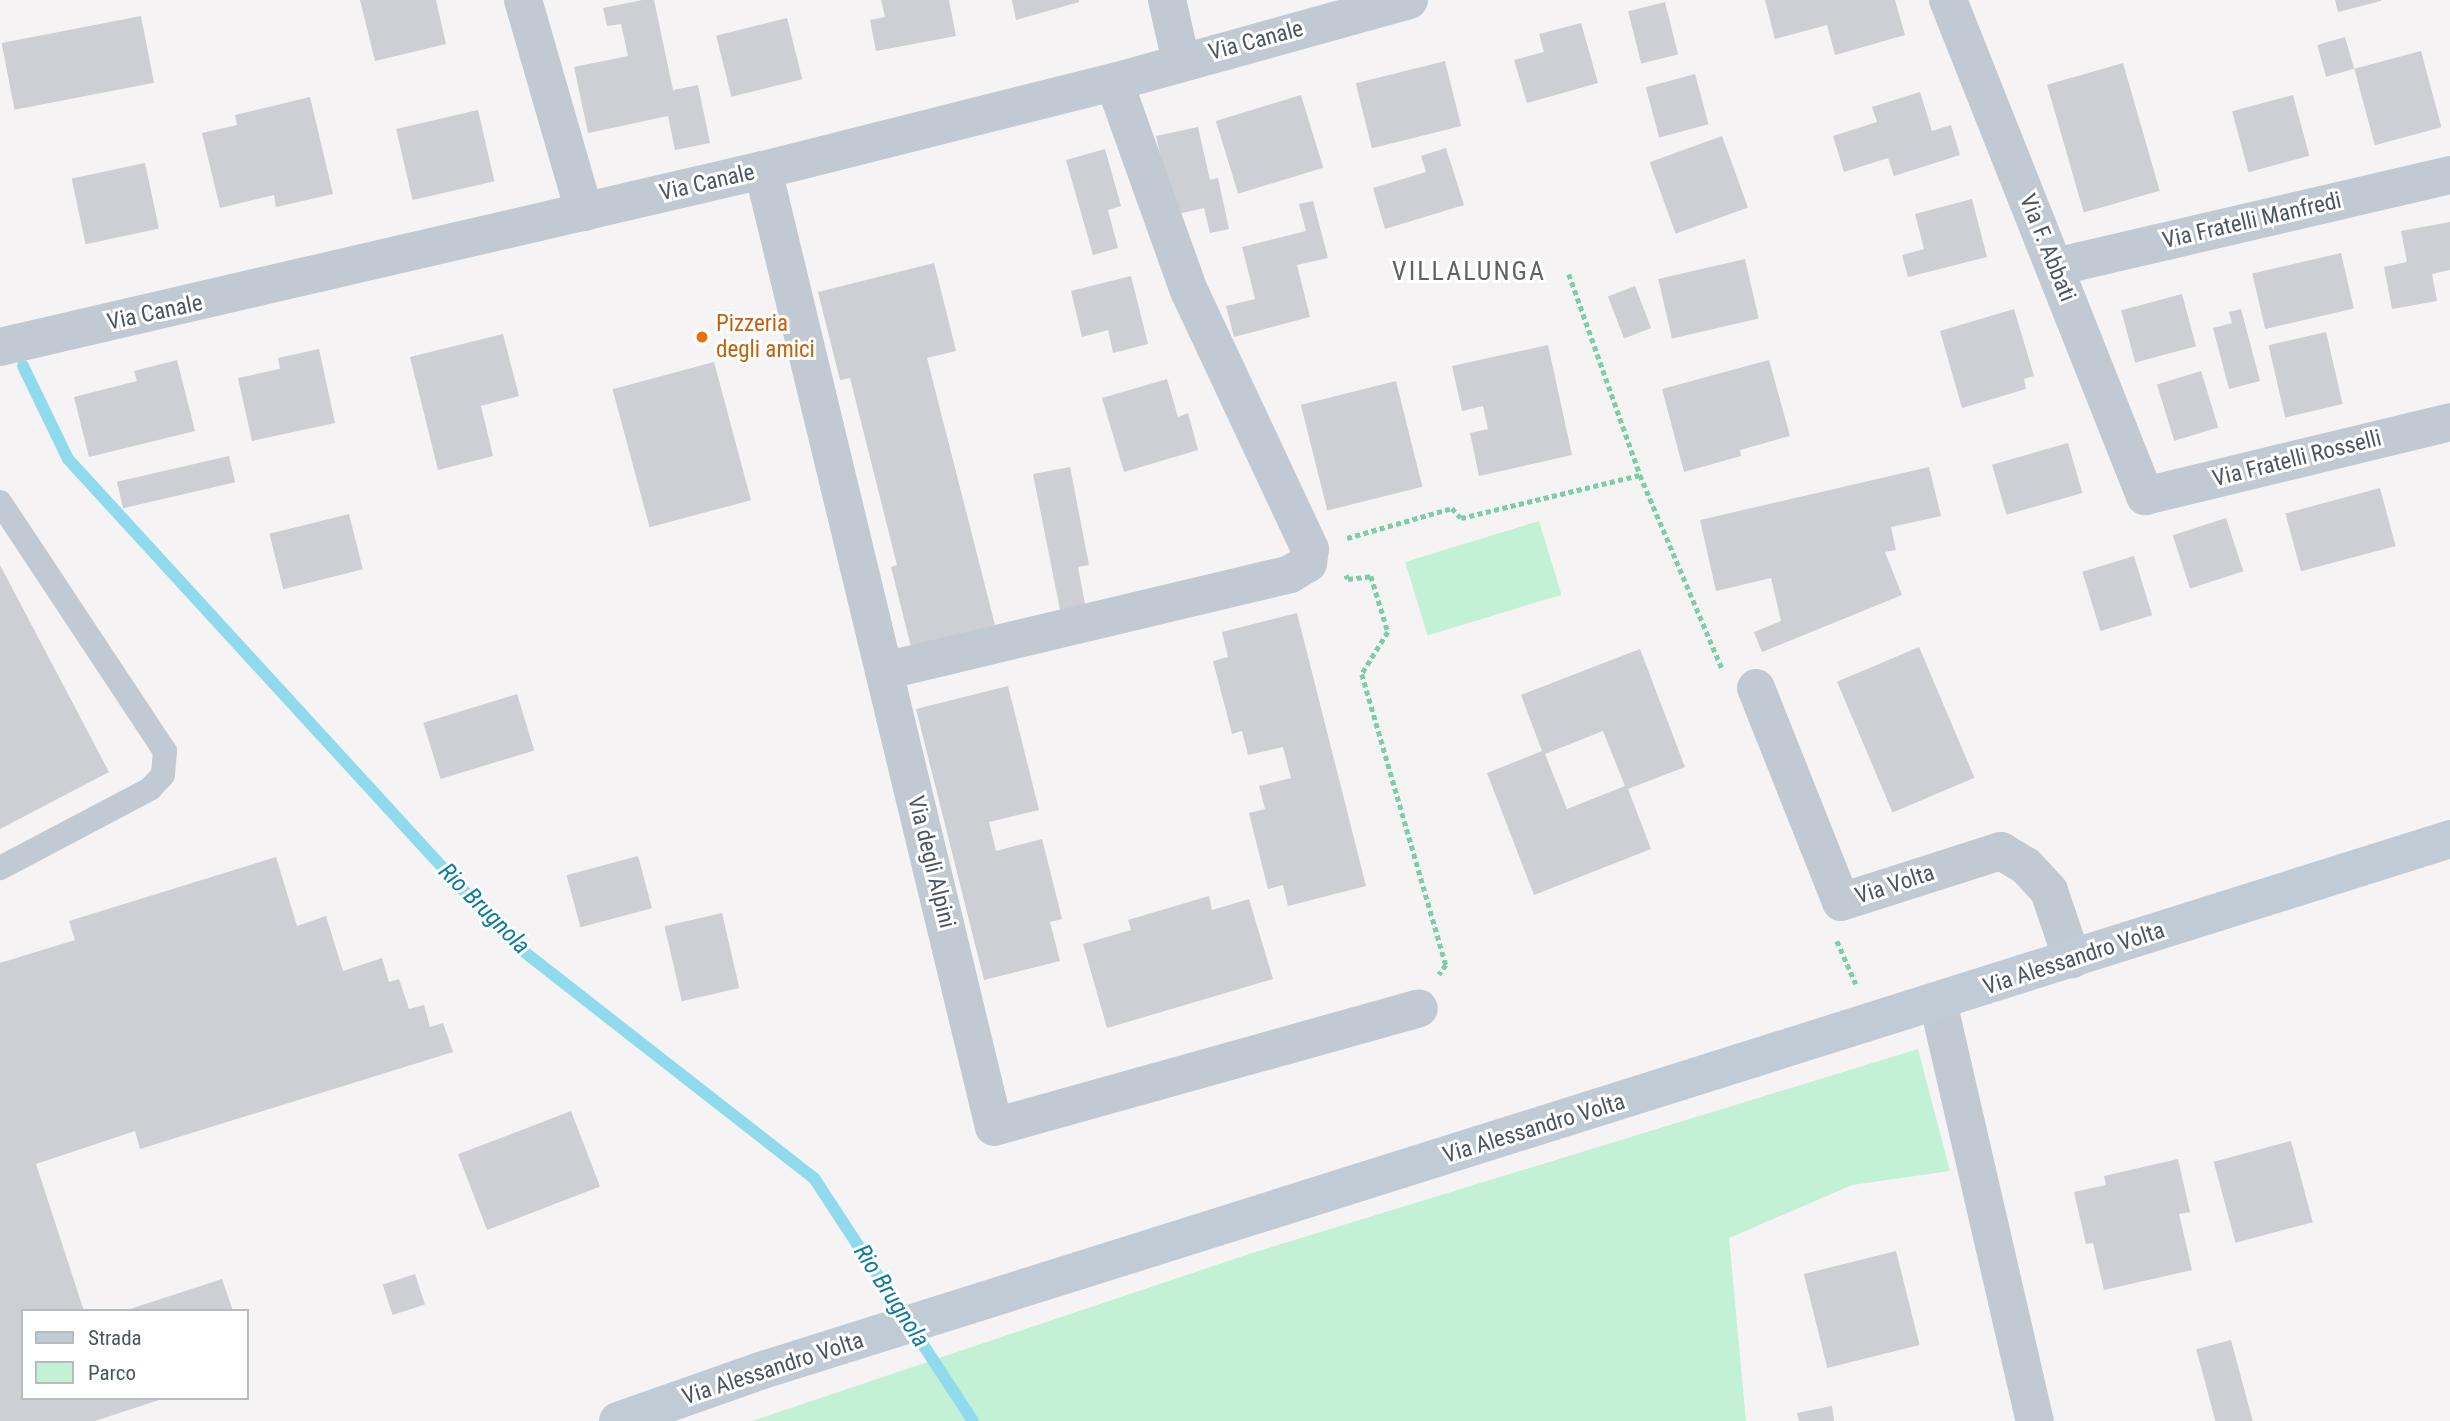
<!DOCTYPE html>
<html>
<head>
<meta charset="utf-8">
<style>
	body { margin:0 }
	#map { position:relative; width:2450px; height:1421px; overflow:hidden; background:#f5f3f3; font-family:"Roboto Condensed",sans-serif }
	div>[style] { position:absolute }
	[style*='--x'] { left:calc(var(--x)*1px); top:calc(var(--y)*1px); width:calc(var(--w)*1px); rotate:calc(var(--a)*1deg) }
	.green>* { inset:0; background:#c3f1d5; transform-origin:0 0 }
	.stream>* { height:12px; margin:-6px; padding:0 6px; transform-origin:6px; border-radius:6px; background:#90daee }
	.building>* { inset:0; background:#cdcfd5; transform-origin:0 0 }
	.path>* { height:4.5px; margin-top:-2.25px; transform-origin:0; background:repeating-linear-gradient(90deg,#7ad0a6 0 5px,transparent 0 8.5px) }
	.service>* { height:24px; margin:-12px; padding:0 12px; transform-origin:12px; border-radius:12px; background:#c1cad2 }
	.minor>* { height:38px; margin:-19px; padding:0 19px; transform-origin:19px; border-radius:19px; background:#c1cad2 }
	.secondary>* { height:38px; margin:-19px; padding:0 19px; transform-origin:19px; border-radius:19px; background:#c1cbd6 }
	.dots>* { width:19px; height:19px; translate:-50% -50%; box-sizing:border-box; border:4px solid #fff; border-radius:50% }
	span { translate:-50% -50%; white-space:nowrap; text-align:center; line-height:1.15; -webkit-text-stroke:6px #fff; paint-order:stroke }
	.street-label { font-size:23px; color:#4a5661 }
	.food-label { font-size:23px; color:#c56008 }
	.left { translate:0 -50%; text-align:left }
	.water-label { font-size:24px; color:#0c7c9b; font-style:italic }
	.quarter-label { font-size:26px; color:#5f6368; letter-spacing:2px }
	.legend { position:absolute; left:21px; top:1309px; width:228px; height:91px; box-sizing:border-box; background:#fff; border:2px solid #b7bbc0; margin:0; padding:9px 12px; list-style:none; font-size:21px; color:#4a5661 }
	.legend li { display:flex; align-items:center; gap:14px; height:35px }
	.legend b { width:35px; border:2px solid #b7bbc0 }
</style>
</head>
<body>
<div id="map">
	<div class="green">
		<div style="left:1539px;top:521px;width:77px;height:140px;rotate:73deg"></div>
		<div style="clip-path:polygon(1918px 1049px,1950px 1171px,1852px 1185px,1729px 1238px,1746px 1421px,752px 1421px,1249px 1254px)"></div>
	</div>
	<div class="stream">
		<div style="--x:23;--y:366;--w:103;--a:64.2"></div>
		<div style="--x:68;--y:459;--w:653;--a:47.48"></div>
		<div style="--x:509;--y:940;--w:387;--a:38"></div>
		<div style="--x:814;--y:1178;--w:290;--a:56.8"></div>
	</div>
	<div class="building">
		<div style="clip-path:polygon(360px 0,436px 0,446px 44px,375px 61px)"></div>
		<div style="clip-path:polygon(642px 0,654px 0,673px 90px,698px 85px,710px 143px,675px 150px,668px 116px,588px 133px,574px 67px,628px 56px,621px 24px,607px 26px,603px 8px)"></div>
		<div style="clip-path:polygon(881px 0,949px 0,956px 36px,876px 51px,870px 20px,885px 17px)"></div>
		<div style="clip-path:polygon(1012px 0,1079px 0,1079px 2px,1016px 20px)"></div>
		<div style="clip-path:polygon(1765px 0,1895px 0,1905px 35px,1835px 55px,1827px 25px,1775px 39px)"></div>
		<div style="clip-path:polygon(2335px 0,2381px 0,2381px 1px,2338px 12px)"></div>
		<div style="left:1665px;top:2px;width:54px;height:38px;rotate:76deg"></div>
		<div style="left:141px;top:16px;width:68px;height:142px;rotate:79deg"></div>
		<div style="left:787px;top:18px;width:63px;height:73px;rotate:76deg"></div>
		<div style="clip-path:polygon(1581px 23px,1598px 83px,1527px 103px,1514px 60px,1544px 52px,1539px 34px)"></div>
		<div style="left:2345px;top:37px;width:33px;height:29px;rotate:74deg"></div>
		<div style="left:2421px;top:51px;width:79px;height:69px;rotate:75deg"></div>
		<div style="left:1445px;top:61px;width:67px;height:92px;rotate:76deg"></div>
		<div style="left:2123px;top:63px;width:133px;height:79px;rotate:74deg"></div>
		<div style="left:1695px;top:74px;width:52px;height:51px;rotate:75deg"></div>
		<div style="clip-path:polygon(1920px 92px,1932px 131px,1951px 125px,1960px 155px,1894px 176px,1888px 158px,1844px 172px,1833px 136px,1877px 122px,1872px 107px)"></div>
		<div style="left:1301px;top:95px;width:76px;height:89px;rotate:73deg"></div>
		<div style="left:2293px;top:95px;width:63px;height:63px;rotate:75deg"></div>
		<div style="clip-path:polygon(310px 97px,333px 194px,276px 207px,274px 195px,220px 208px,202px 133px,237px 125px,235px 115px)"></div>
		<div style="left:478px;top:110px;width:73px;height:84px;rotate:77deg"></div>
		<div style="clip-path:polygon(1198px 127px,1210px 180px,1218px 178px,1229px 229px,1210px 233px,1204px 208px,1174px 215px,1156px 136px)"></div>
		<div style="left:1722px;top:136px;width:76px;height:77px;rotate:70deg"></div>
		<div style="clip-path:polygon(1446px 148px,1464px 205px,1385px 229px,1373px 188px,1426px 172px,1421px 156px)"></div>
		<div style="clip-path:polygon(1105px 149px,1121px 206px,1108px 210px,1118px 248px,1093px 255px,1066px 160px)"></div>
		<div style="left:145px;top:163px;width:67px;height:75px;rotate:78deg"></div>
		<div style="clip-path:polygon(1972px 199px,1987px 257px,1908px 277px,1902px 255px,1924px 249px,1915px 214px)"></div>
		<div style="clip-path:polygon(1313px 201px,1328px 258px,1297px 265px,1310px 317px,1234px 337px,1226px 306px,1255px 299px,1242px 247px,1306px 231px,1299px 204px)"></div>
		<div style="clip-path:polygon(2450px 222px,2450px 270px,2432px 274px,2437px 301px,2392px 309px,2384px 267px,2407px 262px,2401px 231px)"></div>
		<div style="left:2341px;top:253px;width:57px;height:91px;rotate:77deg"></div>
		<div style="left:1745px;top:259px;width:61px;height:89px;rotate:77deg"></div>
		<div style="clip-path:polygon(934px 263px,956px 351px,927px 358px,995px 625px,911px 647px,891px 567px,897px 565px,850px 378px,840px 380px,818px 292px)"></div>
		<div style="clip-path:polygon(1131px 276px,1148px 344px,1113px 353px,1108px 330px,1082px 337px,1071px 291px)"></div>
		<div style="left:1635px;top:286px;width:45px;height:29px;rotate:69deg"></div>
		<div style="left:2182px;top:294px;width:54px;height:63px;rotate:75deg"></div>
		<div style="clip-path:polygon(2014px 309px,2034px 376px,2024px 379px,2026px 389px,1962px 408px,1940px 331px)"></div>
		<div style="clip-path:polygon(2241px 309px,2260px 381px,2229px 389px,2213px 328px,2232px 323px,2229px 312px)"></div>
		<div style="left:2326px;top:332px;width:74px;height:59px;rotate:77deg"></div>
		<div style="clip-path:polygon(503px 334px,519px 396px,481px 406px,493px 456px,438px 470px,410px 357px)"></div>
		<div style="clip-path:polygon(1548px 345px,1572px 455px,1479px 476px,1470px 433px,1488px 429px,1483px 406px,1462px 411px,1452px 366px)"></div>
		<div style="clip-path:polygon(319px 349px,335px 423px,252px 441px,238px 378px,280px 369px,278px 358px)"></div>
		<div style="clip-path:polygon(177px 360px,195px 431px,89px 457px,74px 397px,137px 381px,134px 371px)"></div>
		<div style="clip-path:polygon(1769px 360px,1790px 436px,1740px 450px,1741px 456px,1684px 472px,1662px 389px)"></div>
		<div style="left:714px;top:362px;width:143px;height:105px;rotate:75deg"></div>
		<div style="left:2201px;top:371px;width:59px;height:46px;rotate:73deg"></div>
		<div style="clip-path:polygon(1167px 379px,1178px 417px,1188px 413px,1198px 450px,1124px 472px,1102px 398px)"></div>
		<div style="left:1396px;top:381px;width:109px;height:98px;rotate:76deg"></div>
		<div style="left:2068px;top:443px;width:52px;height:79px;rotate:74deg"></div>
		<div style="left:229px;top:456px;width:27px;height:115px;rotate:77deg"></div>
		<div style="clip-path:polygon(1070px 467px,1089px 565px,1078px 567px,1085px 604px,1060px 610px,1033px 474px)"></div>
		<div style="clip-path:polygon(1929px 467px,1941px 516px,1891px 527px,1896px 550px,1885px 552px,1902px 595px,1762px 652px,1754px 632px,1781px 621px,1771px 578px,1716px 591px,1700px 520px)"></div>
		<div style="left:2380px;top:488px;width:60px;height:98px;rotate:75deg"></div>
		<div style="left:349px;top:514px;width:57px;height:82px;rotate:76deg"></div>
		<div style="left:2226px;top:518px;width:56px;height:56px;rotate:72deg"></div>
		<div style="left:2134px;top:556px;width:62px;height:54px;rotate:73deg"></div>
		<div style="clip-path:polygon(0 565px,109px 772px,0 829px)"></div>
		<div style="clip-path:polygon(1297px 613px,1366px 886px,1288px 906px,1283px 885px,1268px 889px,1249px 813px,1265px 809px,1259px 786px,1291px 778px,1283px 747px,1248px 755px,1242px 731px,1232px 734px,1213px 661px,1228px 657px,1222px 632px)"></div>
		<div style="left:1919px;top:647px;width:142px;height:89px;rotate:67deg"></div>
		<div style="clip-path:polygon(evenodd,1640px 649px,1685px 767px,1628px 789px,1651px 849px,1534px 895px,1487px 773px,1542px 751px,1521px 695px,1640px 649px,1603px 731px,1625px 786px,1567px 809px,1545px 754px,1603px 731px)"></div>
		<div style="clip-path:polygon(1008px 686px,1039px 810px,989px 822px,996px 851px,1042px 839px,1062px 919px,1050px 922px,1060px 961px,984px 980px,916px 709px)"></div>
		<div style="left:517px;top:694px;width:59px;height:98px;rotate:73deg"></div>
		<div style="left:638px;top:856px;width:54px;height:74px;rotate:75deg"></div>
		<div style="clip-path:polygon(276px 857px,297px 926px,326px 916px,343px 971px,382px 958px,389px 982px,399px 979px,409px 1009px,424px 1005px,430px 1027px,443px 1023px,453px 1052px,140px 1149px,135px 1131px,36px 1164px,84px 1311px,23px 1311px,23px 1398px,162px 1399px,95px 1421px,0 1421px,0 963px,75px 940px,69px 921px)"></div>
		<div style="clip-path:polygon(1209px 896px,1212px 910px,1249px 899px,1273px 979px,1107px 1028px,1083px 944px,1131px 930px,1128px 920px)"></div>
		<div style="left:722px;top:913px;width:77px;height:59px;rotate:77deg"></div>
		<div style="left:571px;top:1111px;width:81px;height:121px;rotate:69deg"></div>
		<div style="left:2291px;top:1141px;width:84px;height:80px;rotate:75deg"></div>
		<div style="clip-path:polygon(2178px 1159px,2190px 1212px,2179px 1214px,2192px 1270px,2104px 1290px,2093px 1243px,2086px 1244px,2074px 1192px,2106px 1185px,2104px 1176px)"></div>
		<div style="left:1896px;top:1251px;width:97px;height:95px;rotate:76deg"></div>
		<div style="left:415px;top:1274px;width:32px;height:34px;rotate:72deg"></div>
		<div style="clip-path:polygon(222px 1279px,233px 1311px,127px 1311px,127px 1310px)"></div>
		<div style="left:2231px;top:1340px;width:84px;height:36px;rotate:75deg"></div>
		<div style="clip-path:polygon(1832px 1406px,1834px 1421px,1799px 1421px,1797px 1413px)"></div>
	</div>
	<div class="path">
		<div style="--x:1569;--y:274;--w:213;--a:70.5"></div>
		<div style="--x:1347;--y:538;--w:109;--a:-15.9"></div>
		<div style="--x:1452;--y:508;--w:13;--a:48"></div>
		<div style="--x:1461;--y:518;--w:184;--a:-13.5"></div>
		<div style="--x:1640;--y:475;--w:210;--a:67"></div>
		<div style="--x:1346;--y:575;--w:4;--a:63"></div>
		<div style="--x:1348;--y:579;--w:23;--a:-7"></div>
		<div style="--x:1371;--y:576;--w:59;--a:73.1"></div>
		<div style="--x:1388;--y:632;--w:49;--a:121.8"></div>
		<div style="--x:1362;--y:674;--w:303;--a:73.9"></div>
		<div style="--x:1446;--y:965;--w:12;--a:125"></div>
		<div style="--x:1837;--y:941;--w:47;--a:66.2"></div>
	</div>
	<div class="service">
		<div style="--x:0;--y:502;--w:299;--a:56.5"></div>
		<div style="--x:165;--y:751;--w:24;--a:95"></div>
		<div style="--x:163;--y:775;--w:19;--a:133"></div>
		<div style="--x:150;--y:789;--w:170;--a:152.2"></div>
	</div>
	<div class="minor">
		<div style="--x:523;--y:0;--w:221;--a:73.9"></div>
		<div style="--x:1167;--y:0;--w:63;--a:77.1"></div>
		<div style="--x:1948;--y:0;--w:534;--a:68.34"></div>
		<div style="--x:2145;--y:496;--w:314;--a:-13.6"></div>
		<div style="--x:763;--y:170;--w:984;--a:76.43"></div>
		<div style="--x:994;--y:1127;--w:441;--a:-15.6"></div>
		<div style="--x:2055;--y:267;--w:406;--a:-13.1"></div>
		<div style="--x:0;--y:347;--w:783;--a:-13.06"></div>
		<div style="--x:763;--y:170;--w:362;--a:-14.1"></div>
		<div style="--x:1114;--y:82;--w:306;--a:-15.5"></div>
		<div style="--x:884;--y:671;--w:417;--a:-13.4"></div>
		<div style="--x:1290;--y:574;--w:21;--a:-31"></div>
		<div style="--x:1308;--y:563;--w:14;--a:-82"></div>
		<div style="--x:1310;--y:549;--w:285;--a:-115.1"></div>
		<div style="--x:1189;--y:291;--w:222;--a:-109.7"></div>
		<div style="--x:1756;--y:688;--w:230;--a:68.3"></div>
		<div style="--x:1841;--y:902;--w:168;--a:-17.7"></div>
		<div style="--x:2001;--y:851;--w:29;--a:31"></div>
		<div style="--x:2026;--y:866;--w:34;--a:47"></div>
		<div style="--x:2049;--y:891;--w:72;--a:71.3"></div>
		<div style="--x:1938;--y:1002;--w:430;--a:77"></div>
	</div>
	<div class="secondary">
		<div style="--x:618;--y:1421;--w:151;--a:-19.4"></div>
		<div style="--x:760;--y:1371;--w:1772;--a:-17.47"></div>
	</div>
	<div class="dots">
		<div style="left:702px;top:337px;background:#e8710a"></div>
	</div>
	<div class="street-label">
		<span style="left:1256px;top:41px;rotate:-15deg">Via Canale</span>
		<span style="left:707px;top:183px;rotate:-13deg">Via Canale</span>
		<span style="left:2252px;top:221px;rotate:-13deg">Via Fratelli Manfredi</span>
		<span style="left:2047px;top:248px;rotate:68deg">Via F. Abbati</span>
		<span style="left:155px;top:313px;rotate:-12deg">Via Canale</span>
		<span style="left:2297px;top:459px;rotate:-14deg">Via Fratelli Rosselli</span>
		<span style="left:931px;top:862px;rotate:76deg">Via degli Alpini</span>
		<span style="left:1895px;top:885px;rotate:-18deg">Via Volta</span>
		<span style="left:2074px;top:959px;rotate:-18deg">Via Alessandro Volta</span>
		<span style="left:1534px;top:1129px;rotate:-17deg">Via Alessandro Volta</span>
		<span style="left:773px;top:1369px;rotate:-18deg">Via Alessandro Volta</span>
	</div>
	<div class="food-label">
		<span class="left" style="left:716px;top:337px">Pizzeria<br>degli amici</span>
	</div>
	<div class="water-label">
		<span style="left:484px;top:909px;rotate:45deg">Rio Brugnola</span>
		<span style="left:891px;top:1296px;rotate:57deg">Rio Brugnola</span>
	</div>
	<div class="quarter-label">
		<span style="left:1469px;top:272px">VILLALUNGA</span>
	</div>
	<ul class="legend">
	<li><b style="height:9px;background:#c1cbd6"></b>Strada</li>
	<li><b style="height:19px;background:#c3f1d5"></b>Parco</li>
	</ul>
</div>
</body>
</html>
